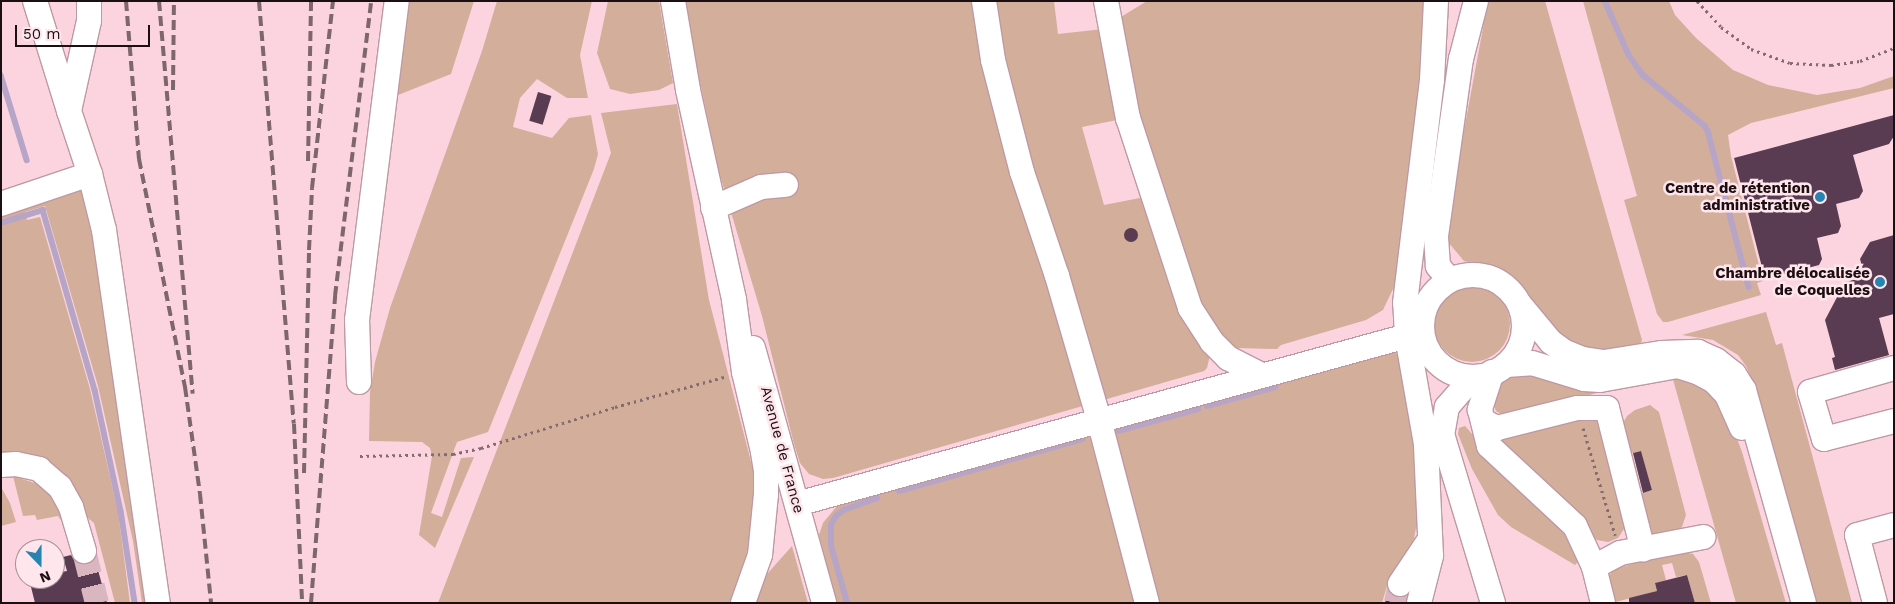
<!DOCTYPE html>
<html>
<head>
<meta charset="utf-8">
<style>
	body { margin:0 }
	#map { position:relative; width:1895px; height:604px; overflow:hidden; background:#fcd4df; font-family:"Work Sans",sans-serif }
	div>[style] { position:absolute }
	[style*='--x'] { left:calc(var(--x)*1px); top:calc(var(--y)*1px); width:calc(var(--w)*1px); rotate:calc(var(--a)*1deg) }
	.green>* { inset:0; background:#d3ae9a }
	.round { border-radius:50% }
	.stream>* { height:5.5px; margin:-2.75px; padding:0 2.75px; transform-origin:2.75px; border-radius:2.75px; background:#b7a5c7 }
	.building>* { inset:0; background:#593c52; transform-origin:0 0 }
	.minor-tunnel>* { height:24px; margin-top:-12px; transform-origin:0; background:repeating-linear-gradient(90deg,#dab6c0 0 24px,transparent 0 36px) }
	.path>* { height:3px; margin-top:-1.5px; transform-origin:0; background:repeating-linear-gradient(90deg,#846b72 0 2.5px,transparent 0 6.5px) }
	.roads { filter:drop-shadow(1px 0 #be99a3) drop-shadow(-1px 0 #be99a3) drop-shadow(0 1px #be99a3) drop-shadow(0 -1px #be99a3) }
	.minor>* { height:24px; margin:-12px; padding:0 12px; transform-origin:12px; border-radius:12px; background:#fff }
	.minor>.ring { margin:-12px; padding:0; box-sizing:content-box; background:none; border:24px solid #fff; border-radius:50% }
	.rail>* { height:4px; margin-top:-2px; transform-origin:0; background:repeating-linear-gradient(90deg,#7e666d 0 10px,transparent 0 15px) }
	.dots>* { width:14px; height:14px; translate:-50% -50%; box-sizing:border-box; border:2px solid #ffe6ec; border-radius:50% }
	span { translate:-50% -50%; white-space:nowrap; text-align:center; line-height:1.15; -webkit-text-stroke:5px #ffe6ec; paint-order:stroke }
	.poi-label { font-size:15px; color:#1c0f13; font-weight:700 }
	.right { translate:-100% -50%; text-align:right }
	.street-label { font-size:15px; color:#1c0f13 }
	.frame { position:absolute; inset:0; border:2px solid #1c0f13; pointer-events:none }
	.north { position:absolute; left:15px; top:539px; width:50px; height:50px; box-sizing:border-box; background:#ffe6ec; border:1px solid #a49095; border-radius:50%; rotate:158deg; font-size:14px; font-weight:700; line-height:20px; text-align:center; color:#1c0f13 }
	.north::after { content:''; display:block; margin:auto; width:18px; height:22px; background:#2584b0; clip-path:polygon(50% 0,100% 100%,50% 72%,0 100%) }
	.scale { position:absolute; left:15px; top:25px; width:135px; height:22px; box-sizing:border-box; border:2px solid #1c0f13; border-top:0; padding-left:6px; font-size:15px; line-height:18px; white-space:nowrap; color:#1c0f13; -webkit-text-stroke:4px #ffe6ec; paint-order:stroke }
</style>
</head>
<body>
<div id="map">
	<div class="green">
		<div style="clip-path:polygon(402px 1px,474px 1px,451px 74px,388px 99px)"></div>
		<div style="clip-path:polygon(497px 1px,592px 1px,580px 55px,588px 98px,567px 98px,537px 79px,520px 98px,513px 127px,552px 138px,569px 118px,591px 115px,598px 154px,594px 169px,488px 432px,457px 442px,431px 513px,442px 517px,461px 458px,474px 457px,435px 548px,419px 535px,432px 456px,430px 448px,422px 442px,369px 441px,370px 392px,375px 362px,390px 308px,482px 51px)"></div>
		<div style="clip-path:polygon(608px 1px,659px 1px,673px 83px,659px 90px,630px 94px,610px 89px,597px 53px)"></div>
		<div style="clip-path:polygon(686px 1px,1054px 1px,1058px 34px,1103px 29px,1122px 119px,1082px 127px,1104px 205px,1145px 197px,1210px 355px,1207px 368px,1204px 371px,833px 478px,823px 479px,809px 474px,800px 463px,794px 444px,762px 316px,719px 172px,692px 44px)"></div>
		<div style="clip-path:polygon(1147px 1px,1430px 1px,1402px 270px,1383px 310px,1366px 320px,1281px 345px,1277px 349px,1237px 348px,1227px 343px,1205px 320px,1149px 167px,1116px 20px)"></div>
		<div style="clip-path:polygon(1488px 1px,1545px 1px,1642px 340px,1640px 346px,1616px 351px,1593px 350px,1566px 339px,1533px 309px,1521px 290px,1505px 274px,1490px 267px,1464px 261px,1448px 242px,1445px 233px)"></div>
		<div style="clip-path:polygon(1583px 1px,1669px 1px,1675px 15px,1696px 38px,1733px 70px,1768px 85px,1817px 95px,1860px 88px,1894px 76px,1894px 88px,1751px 123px,1728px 135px,1731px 156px,1763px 281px,1757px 283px,1761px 295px,1668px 322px,1663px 322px,1657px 314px,1624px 200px,1637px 196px)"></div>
		<div style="clip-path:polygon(677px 104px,709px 300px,755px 477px,754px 518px,740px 585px,731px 603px,438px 603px,611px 153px,601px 113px)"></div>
		<div style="clip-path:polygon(83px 182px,97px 229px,149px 603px,142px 603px,133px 541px,98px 386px,45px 206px,25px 212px,27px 220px,40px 217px,90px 389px,118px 512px,130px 603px,115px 603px,94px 523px,75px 507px,1px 457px,1px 211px)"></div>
		<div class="round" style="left:1434px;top:286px;width:76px;height:76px"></div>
		<div style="clip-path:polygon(1766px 312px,1776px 345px,1782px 343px,1852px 603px,1814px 603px,1758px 394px,1746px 366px,1738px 355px,1713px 340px,1682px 335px)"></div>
		<div style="clip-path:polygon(1393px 351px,1404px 360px,1409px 376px,1420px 506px,1414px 539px,1395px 579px,1389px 579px,1382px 603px,837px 603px,819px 535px,823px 523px,837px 506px)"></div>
		<div style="clip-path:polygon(1518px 372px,1640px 381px,1513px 416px,1504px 416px,1496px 411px,1492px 401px,1495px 385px)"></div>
		<div style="clip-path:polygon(1672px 376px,1685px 376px,1711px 389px,1728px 415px,1742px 452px,1786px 603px,1736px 603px)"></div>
		<div style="clip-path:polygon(1650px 405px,1659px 412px,1686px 515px,1682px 527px,1678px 531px,1654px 538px,1651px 534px,1640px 494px,1652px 490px,1641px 451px,1628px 454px,1623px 423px,1627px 416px,1635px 410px)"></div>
		<div style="clip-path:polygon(1582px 412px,1598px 420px,1619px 499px,1628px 523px,1618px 538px,1608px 542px,1597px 540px,1590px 534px,1494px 436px)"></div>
		<div style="clip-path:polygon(1465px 426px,1482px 445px,1558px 517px,1580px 560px,1575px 565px,1511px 527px,1498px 515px,1472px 469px,1458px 434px,1459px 428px)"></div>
		<div style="clip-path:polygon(13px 476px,44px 486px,57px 498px,65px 526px,58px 516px,37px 520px,35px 515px,23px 516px)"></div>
		<div style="clip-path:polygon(1px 487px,10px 503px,16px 522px,1px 526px)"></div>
		<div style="clip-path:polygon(792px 546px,808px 603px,754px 603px,761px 581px)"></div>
		<div style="clip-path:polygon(1678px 551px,1693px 554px,1699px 562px,1711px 603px,1695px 603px,1687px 575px,1676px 577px,1672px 563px,1662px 565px,1666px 580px,1655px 583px,1657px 591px,1612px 603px,1608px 577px,1612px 572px,1618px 568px)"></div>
	</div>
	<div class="stream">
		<div style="--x:1605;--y:1;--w:59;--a:66"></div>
		<div style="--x:1629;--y:55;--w:24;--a:55"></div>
		<div style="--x:1643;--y:75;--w:80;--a:39.4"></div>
		<div style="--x:1705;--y:126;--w:6;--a:59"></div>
		<div style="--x:1708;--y:131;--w:161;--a:75.3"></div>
		<div style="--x:1;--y:75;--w:89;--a:73"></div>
		<div style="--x:1;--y:223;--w:44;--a:-17.2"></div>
		<div style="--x:43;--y:210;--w:187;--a:73.9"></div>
		<div style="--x:95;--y:390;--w:124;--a:77.9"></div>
		<div style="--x:121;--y:511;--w:93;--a:81.3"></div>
		<div style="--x:1207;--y:406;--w:71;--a:-15.6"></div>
		<div style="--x:1118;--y:431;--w:83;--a:-15.4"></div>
		<div style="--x:899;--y:491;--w:191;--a:-15.8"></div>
		<div style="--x:847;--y:603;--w:59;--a:-105.7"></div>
		<div style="--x:831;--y:546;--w:21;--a:-90"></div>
		<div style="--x:831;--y:525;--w:10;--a:-61"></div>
		<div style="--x:836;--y:516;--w:10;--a:-37"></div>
		<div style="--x:844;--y:510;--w:35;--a:-20"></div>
	</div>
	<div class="building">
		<div style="left:538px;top:92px;width:14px;height:30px;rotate:17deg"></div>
		<div style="clip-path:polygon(1894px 115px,1894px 136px,1889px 144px,1853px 155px,1863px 191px,1859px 198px,1836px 204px,1841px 226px,1838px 233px,1817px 238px,1822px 259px,1819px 265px,1765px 279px,1734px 158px)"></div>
		<div class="round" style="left:1124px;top:228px;width:14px;height:14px"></div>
		<div style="clip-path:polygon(1894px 235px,1894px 314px,1879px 318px,1889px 355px,1835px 370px,1832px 358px,1835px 357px,1825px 320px,1845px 282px,1865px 277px,1860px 259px,1870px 242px)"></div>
		<div style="clip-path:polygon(1641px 451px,1652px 490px,1643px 493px,1633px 453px)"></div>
		<div style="clip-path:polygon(71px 555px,75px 561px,81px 564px,88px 564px,95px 559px,107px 603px,35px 603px,29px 579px,55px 579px,55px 573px,67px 571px,63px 557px)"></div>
		<div style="clip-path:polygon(1687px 575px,1695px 603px,1629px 603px,1629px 598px,1657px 591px,1655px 583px)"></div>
		<div style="clip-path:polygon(1388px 590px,1399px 598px,1407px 596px,1406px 603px,1385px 603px)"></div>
	</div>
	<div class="minor-tunnel">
		<div style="--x:84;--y:551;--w:54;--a:76"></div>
		<div style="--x:1396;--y:603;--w:19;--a:-78"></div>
	</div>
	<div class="path">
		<div style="--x:1697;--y:1;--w:35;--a:47"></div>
		<div style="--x:1721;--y:27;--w:37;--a:36"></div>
		<div style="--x:1751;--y:49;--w:41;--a:19.7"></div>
		<div style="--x:1790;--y:63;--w:41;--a:2.8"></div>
		<div style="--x:1831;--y:65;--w:29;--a:-8"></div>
		<div style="--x:1860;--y:61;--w:36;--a:-21"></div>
		<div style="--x:1583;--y:428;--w:112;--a:73.3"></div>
		<div style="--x:360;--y:456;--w:93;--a:-1.2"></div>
		<div style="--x:453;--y:454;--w:29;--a:-12"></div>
		<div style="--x:481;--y:448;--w:140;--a:-17"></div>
		<div style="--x:615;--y:407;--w:113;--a:-15.4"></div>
	</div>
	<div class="roads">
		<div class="minor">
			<div style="--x:35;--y:1;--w:115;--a:72.8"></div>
			<div style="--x:69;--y:111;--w:92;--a:-77.5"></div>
			<div style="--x:89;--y:21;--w:20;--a:-90"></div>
			<div style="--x:673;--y:1;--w:90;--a:80.4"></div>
			<div style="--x:688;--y:90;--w:215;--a:77.6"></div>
			<div style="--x:734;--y:300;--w:73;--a:82.1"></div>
			<div style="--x:744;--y:372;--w:82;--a:76.6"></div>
			<div style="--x:763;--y:452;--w:20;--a:81"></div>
			<div style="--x:766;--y:472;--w:22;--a:90"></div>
			<div style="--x:766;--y:494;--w:61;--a:95.6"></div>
			<div style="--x:760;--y:555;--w:51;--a:109.5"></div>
			<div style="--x:984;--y:1;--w:60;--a:81.3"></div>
			<div style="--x:993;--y:60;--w:116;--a:75.5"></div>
			<div style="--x:1022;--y:172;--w:110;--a:71.4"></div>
			<div style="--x:1057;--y:276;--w:150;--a:73.7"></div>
			<div style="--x:1099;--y:420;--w:189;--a:75.3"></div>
			<div style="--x:1106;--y:1;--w:119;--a:79.4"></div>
			<div style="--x:1128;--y:118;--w:200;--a:71.9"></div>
			<div style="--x:1190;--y:308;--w:40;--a:57.1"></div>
			<div style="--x:1212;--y:342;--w:23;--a:45"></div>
			<div style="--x:1228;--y:358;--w:38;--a:27"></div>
			<div style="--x:69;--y:111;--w:66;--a:71.6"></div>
			<div style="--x:90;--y:174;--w:58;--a:76"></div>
			<div style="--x:104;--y:230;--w:377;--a:81.8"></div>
			<div style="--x:1;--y:204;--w:94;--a:-18.6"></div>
			<div style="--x:713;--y:208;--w:52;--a:-23.6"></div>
			<div style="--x:761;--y:187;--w:25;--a:-5"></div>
			<div class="ring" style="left:1422px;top:275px;width:78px;height:78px"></div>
			<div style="--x:1448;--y:278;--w:16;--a:-130"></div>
			<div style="--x:1438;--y:266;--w:30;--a:-94"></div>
			<div style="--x:1436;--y:236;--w:179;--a:-82"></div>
			<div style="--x:1461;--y:59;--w:60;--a:-75.5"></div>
			<div style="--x:1521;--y:306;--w:47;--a:50.2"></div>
			<div style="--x:1551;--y:342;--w:17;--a:36"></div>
			<div style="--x:1565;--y:352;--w:18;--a:22"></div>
			<div style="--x:1582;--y:359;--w:22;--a:8"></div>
			<div style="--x:1604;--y:362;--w:59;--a:-8.8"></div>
			<div style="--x:1662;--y:353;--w:36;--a:-2"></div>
			<div style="--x:1698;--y:352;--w:20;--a:24"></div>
			<div style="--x:1716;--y:360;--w:23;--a:38"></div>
			<div style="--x:1734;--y:374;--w:19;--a:58"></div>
			<div style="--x:1744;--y:390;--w:221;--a:74.3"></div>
			<div style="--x:753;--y:348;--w:265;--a:74.4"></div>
			<div style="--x:1506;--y:365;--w:26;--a:-4"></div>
			<div style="--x:1532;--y:363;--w:54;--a:17.1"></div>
			<div style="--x:1584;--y:379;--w:16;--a:4"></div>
			<div style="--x:1600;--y:380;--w:79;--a:-10.2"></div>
			<div style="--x:1678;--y:366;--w:20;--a:18"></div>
			<div style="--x:1697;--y:372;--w:19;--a:28"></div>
			<div style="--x:1714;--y:381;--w:19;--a:47"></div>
			<div style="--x:1727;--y:395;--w:36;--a:66"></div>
			<div style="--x:1894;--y:368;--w:87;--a:164.1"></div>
			<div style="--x:1810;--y:392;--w:49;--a:73.4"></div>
			<div style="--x:1824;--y:439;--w:72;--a:-14.4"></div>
			<div style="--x:1492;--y:372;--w:40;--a:108"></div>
			<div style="--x:1480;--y:410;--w:37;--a:76"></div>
			<div style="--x:1489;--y:446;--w:117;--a:42.9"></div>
			<div style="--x:1575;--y:526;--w:45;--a:65.1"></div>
			<div style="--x:1594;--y:567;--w:37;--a:76"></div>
			<div style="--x:1473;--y:377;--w:40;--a:131"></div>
			<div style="--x:1447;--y:407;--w:27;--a:100"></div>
			<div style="--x:1442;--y:434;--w:177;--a:73.2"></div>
			<div style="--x:359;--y:382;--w:62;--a:-91.8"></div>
			<div style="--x:357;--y:320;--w:321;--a:-82.9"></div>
			<div style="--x:1483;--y:421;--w:16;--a:27"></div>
			<div style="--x:1497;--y:428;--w:82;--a:-14"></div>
			<div style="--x:1577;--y:408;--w:30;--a:0"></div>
			<div style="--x:1607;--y:408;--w:146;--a:75.8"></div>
			<div style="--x:1;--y:465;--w:15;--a:-4"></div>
			<div style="--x:16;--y:464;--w:24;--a:12"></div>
			<div style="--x:39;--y:469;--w:28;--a:41"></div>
			<div style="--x:60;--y:487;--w:23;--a:61"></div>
			<div style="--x:71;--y:507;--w:46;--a:73.5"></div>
			<div style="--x:797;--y:504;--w:633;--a:-15.4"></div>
			<div style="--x:1594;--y:567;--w:30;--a:-28"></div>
			<div style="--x:1620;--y:553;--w:85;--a:-10.9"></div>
			<div style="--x:1400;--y:584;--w:50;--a:-56.3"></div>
			<div style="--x:1419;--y:603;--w:49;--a:-75.7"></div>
			<div style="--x:1431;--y:556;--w:112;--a:-92.6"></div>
			<div style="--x:1426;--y:444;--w:110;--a:-100"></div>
			<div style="--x:1407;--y:336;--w:33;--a:-93"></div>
			<div style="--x:1405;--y:303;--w:225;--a:-83.1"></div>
			<div style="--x:1432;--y:80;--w:79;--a:-87.1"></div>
			<div style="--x:1875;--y:603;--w:70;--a:-104.8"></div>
			<div style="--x:1857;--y:535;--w:38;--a:-15"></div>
		</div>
	</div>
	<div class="rail">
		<div style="--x:126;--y:1;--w:159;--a:85.3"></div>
		<div style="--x:139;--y:159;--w:233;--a:78.6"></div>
		<div style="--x:185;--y:387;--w:108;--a:82"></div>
		<div style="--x:200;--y:494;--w:110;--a:84.2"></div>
		<div style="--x:159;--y:1;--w:394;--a:85.1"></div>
		<div style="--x:259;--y:1;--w:424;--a:85.3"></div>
		<div style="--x:294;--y:424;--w:179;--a:87.4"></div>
		<div style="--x:173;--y:90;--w:89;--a:-89.4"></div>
		<div style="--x:308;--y:161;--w:160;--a:-88.9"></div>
		<div style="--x:304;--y:473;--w:223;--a:-88.7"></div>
		<div style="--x:309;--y:250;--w:62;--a:-87.2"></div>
		<div style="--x:312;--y:188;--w:188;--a:-83.6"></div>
		<div style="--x:311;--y:603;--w:308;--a:-85.5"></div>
		<div style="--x:335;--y:296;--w:297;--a:-83"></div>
	</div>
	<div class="dots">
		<div style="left:1820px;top:197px;background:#2584b0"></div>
		<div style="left:1880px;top:282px;background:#2584b0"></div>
	</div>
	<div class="poi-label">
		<span class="right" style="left:1810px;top:197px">Centre de rétention<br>administrative</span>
		<span class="right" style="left:1870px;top:282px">Chambre délocalisée<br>de Coquelles</span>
	</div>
	<div class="street-label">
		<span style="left:782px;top:450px;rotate:75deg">Avenue de France</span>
	</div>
	<div class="frame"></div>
	<div class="north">N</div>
	<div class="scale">50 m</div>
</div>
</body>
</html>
